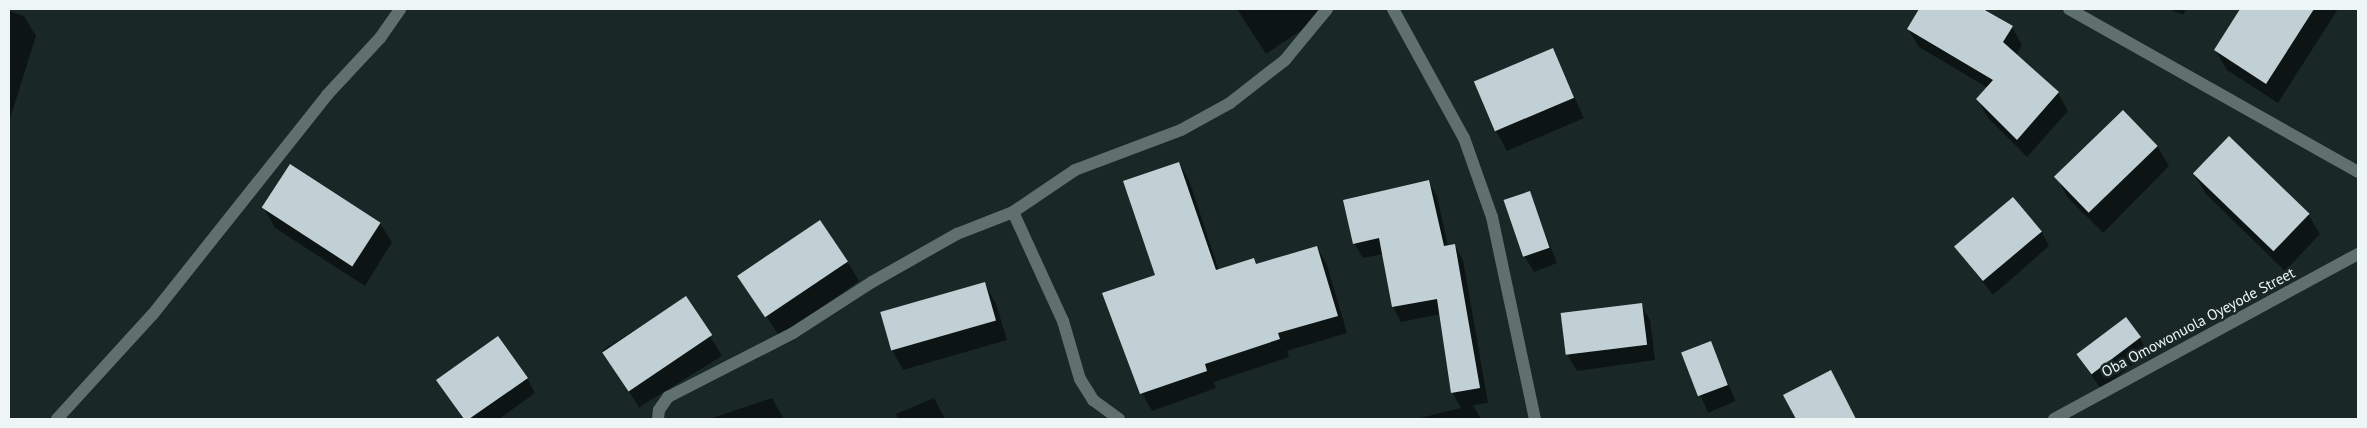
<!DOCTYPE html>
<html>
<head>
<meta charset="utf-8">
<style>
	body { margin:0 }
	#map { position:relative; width:2367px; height:428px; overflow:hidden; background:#192726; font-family:"PT Sans",sans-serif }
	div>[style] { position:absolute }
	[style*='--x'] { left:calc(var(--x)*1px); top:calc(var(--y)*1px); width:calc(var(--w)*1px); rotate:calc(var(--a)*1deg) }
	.shadow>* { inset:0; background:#0007; transform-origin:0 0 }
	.building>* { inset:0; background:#c0d0d5; transform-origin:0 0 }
	.minor>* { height:12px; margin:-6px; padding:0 6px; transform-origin:6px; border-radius:6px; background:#60706e }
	span { translate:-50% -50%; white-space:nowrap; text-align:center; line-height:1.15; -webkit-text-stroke:5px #192726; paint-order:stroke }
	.street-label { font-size:15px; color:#edf6f5 }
	.frame { position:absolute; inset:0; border:10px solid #edf6f5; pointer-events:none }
</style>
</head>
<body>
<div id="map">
	<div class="shadow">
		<div style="clip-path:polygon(1237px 9px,1329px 9px,1330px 11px,1266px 54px)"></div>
		<div style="clip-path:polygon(1920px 9px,1981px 9px,2012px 27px,2022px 45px,2016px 56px,2058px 93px,2068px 111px,2027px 157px,1988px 118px,1978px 100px,1988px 88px,1919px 47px,1908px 29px)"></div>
		<div style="clip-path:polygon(2169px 9px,2186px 9px,2183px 15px)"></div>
		<div style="clip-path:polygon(2242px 9px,2338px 9px,2278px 103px,2227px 70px,2215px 50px)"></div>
		<div style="clip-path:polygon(9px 11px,24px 16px,36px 36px,9px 122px)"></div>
		<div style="clip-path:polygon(1552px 49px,1584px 118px,1507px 151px,1496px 131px)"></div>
		<div style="clip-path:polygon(2157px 146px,2169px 166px,2103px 233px,2068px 198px,2057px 178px)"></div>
		<div style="clip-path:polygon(1179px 163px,1189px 180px,1219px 271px,1253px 259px,1257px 265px,1317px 247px,1327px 265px,1347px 333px,1287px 351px,1289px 357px,1214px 382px,1216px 388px,1152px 411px,1142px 393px,1156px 276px)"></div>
		<div style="clip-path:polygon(2194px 174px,2308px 214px,2320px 234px,2285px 271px,2206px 194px)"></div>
		<div style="clip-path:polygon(1428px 181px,1437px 196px,1448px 246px,1455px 245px,1463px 260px,1488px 403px,1473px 405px,1481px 419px,1416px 419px,1461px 408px,1452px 392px,1441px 314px,1401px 322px,1393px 307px,1383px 254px,1363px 258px,1354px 243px)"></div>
		<div style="clip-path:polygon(1529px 193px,1557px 263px,1534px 272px,1525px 257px)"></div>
		<div style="clip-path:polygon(264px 208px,380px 223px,392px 242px,365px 286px,275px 228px)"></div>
		<div style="clip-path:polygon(2041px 231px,2049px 246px,1993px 295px,1956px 248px)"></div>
		<div style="clip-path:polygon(847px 261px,859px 281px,780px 337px,741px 278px)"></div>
		<div style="clip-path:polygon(985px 284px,996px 304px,1007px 340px,903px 370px,892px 350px,882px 314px)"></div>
		<div style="left:686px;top:298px;width:68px;height:98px;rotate:58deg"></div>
		<div style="clip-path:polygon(1641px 305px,1650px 320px,1655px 360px,1577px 371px,1568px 356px)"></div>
		<div style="clip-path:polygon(2140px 338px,2148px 353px,2101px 389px,2078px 355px)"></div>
		<div style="left:1711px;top:343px;width:63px;height:30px;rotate:67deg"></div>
		<div style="clip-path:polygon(1831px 372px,1856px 419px,1797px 419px,1785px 395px)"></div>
		<div style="clip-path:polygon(527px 378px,535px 393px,499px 419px,463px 419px,438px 380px)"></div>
		<div style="clip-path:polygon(772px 398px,784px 419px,709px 419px)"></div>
		<div style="clip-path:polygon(934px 398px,945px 419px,898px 419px,896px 414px)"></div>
	</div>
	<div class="building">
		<div style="clip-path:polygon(1919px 9px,1983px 9px,2013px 26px,2003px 42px,2059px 92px,2017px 140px,1976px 99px,1993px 80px,1907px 29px)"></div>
		<div style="clip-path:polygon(2240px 9px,2314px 9px,2266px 84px,2214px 50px)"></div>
		<div style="left:1553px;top:48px;width:54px;height:86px;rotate:67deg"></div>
		<div style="left:2123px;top:110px;width:50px;height:96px;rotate:46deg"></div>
		<div style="left:2229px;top:136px;width:112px;height:52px;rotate:44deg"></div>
		<div style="clip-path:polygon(1179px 162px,1216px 270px,1254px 258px,1256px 264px,1317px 246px,1338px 316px,1278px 333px,1280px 339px,1205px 364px,1207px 371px,1140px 394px,1102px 293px,1155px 275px,1123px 181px)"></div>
		<div style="left:290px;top:164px;width:108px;height:52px;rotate:33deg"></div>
		<div style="clip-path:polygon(1429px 180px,1444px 246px,1455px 244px,1480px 388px,1451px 393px,1437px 299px,1392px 307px,1379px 238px,1353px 244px,1343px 200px)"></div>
		<div style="left:1530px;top:191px;width:60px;height:28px;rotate:71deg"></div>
		<div style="left:2013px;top:197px;width:45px;height:77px;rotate:50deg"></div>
		<div style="left:820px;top:220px;width:50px;height:100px;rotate:56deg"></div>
		<div style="left:985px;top:282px;width:40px;height:109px;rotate:74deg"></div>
		<div style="left:686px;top:296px;width:47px;height:101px;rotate:56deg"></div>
		<div style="left:1642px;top:303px;width:42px;height:82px;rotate:83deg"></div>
		<div style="left:2126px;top:317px;width:25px;height:62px;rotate:53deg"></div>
		<div style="clip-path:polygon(498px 336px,528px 378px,469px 419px,464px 419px,436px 380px)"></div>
		<div style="left:1711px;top:341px;width:47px;height:32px;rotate:69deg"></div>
		<div style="clip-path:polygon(1831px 370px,1856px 419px,1796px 419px,1783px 395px)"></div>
	</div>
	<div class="minor">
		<div style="--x:1393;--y:9;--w:147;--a:61.2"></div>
		<div style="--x:1464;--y:138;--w:84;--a:70.5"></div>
		<div style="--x:1492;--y:217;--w:207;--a:78"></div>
		<div style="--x:2069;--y:9;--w:332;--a:29.4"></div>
		<div style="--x:1013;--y:212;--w:120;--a:65.4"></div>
		<div style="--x:1063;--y:321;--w:60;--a:73.7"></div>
		<div style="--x:1080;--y:379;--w:25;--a:58"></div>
		<div style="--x:1093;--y:400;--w:32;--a:36"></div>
		<div style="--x:57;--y:419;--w:142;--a:-47.6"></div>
		<div style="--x:153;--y:314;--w:280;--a:-51.5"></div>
		<div style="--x:327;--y:95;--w:78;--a:-47.1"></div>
		<div style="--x:380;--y:38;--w:35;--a:-55"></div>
		<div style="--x:658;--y:419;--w:9;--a:-84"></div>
		<div style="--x:659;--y:410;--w:16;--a:-55"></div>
		<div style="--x:668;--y:397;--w:140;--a:-27.1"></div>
		<div style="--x:793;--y:333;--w:94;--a:-32.8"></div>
		<div style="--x:872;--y:282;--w:98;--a:-29.5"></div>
		<div style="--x:957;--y:234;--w:60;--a:-21.4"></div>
		<div style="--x:1013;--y:212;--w:75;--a:-34.1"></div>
		<div style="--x:1075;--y:170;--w:113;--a:-20.7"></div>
		<div style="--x:1181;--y:130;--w:56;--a:-28.9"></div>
		<div style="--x:1230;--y:103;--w:70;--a:-38"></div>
		<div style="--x:1285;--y:60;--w:66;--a:-50.5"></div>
		<div style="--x:2054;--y:419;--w:346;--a:-28.5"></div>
	</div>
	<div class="street-label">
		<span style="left:2198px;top:322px;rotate:-28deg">Oba Omowonuola Oyeyode Street</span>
	</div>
	<div class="frame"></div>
</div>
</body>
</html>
